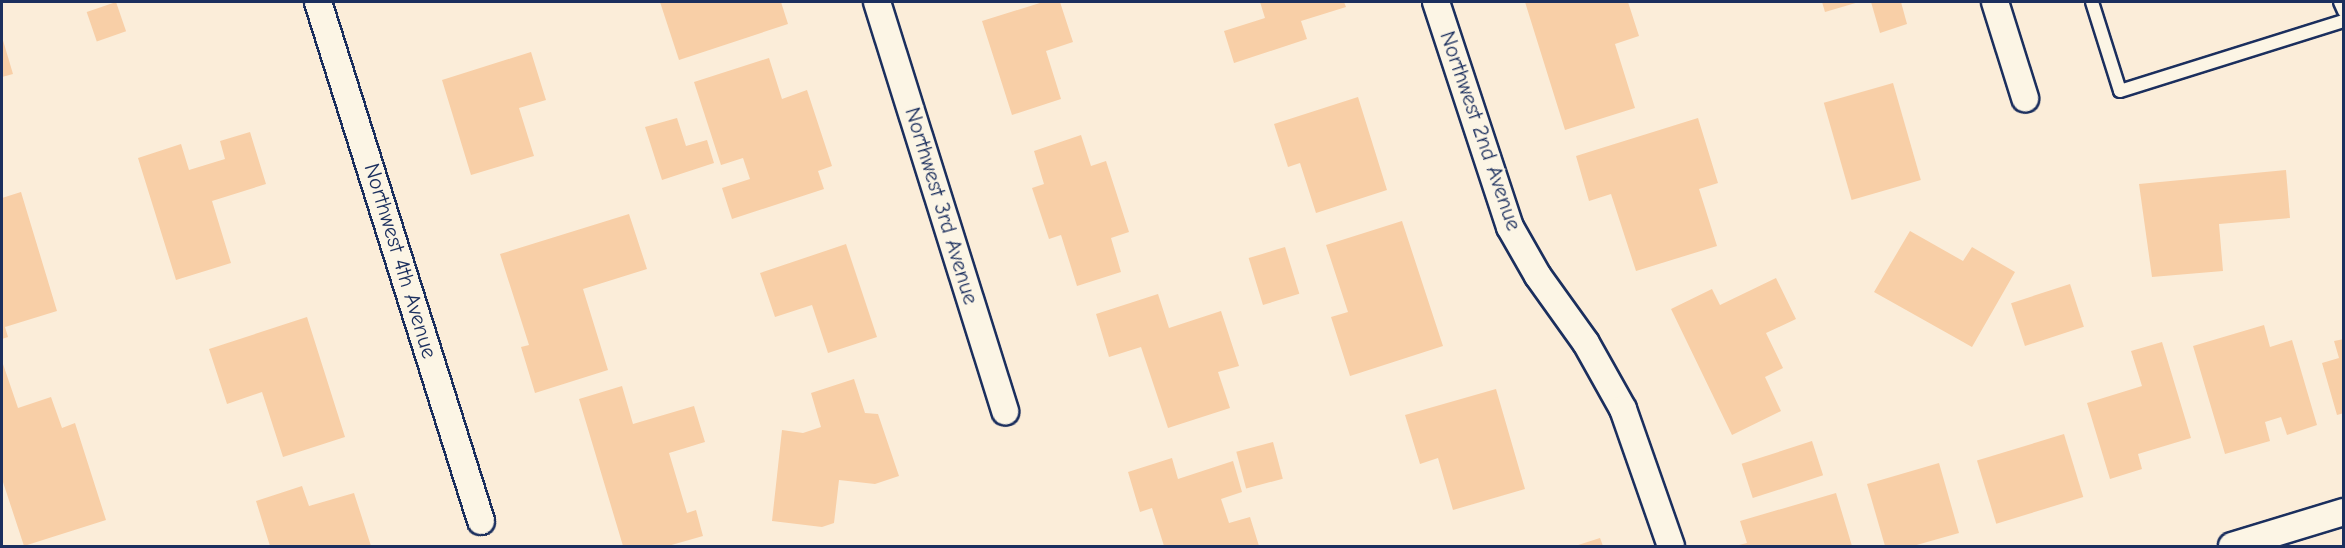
<!DOCTYPE html>
<html>
<head>
<meta charset="utf-8">
<style>
	body { margin:0 }
	#map { position:relative; width:2345px; height:548px; overflow:hidden; background:#fbedd9; font-family:"Comic Neue",sans-serif }
	div>[style] { position:absolute }
	[style*='--x'] { left:calc(var(--x)*1px); top:calc(var(--y)*1px); width:calc(var(--w)*1px); rotate:calc(var(--a)*1deg) }
	.building>* { inset:0; background:#f8cfa7; transform-origin:0 0 }
	.roads { filter:drop-shadow(2px 0 #1b2f5e) drop-shadow(-2px 0 #1b2f5e) drop-shadow(0 2px #1b2f5e) drop-shadow(0 -2px #1b2f5e) }
	.service>* { height:12px; margin:-6px; padding:0 6px; transform-origin:6px; border-radius:6px; background:#fcf5e5 }
	.minor>* { height:26px; margin:-13px; padding:0 13px; transform-origin:13px; border-radius:13px; background:#fcf5e5 }
	span { translate:-50% -50%; white-space:nowrap; text-align:center; line-height:1.15; -webkit-text-stroke:4.5px #fcf5e5; paint-order:stroke }
	.street-label { font-size:22px; color:#1b2f5e }
	.frame { position:absolute; inset:0; border:3px solid #1b2f5e; pointer-events:none }
</style>
</head>
<body>
<div id="map">
	<div class="building">
		<div style="left:116px;top:2px;width:31px;height:31px;rotate:71deg"></div>
		<div style="clip-path:polygon(660px 2px,781px 2px,788px 24px,679px 60px)"></div>
		<div style="clip-path:polygon(1043px 2px,1060px 2px,1073px 42px,1046px 51px,1061px 99px,1012px 115px,982px 21px)"></div>
		<div style="clip-path:polygon(1260px 2px,1344px 2px,1346px 7px,1301px 21px,1307px 39px,1234px 63px,1224px 31px,1265px 18px)"></div>
		<div style="clip-path:polygon(1525px 2px,1628px 2px,1639px 36px,1615px 44px,1635px 108px,1565px 130px)"></div>
		<div style="clip-path:polygon(1822px 2px,1859px 2px,1825px 12px)"></div>
		<div style="clip-path:polygon(1871px 2px,1901px 2px,1907px 24px,1880px 33px)"></div>
		<div style="clip-path:polygon(2px 37px,13px 74px,2px 77px)"></div>
		<div style="clip-path:polygon(531px 52px,546px 100px,519px 108px,534px 156px,471px 175px,442px 80px)"></div>
		<div style="clip-path:polygon(769px 58px,782px 99px,807px 90px,832px 166px,818px 171px,824px 189px,732px 219px,722px 188px,750px 179px,743px 158px,721px 165px,694px 82px)"></div>
		<div style="left:1893px;top:83px;width:101px;height:72px;rotate:74deg"></div>
		<div style="clip-path:polygon(1358px 97px,1387px 190px,1316px 213px,1300px 163px,1288px 167px,1274px 124px)"></div>
		<div style="clip-path:polygon(677px 118px,686px 146px,707px 140px,714px 163px,662px 180px,645px 127px)"></div>
		<div style="clip-path:polygon(1698px 118px,1718px 183px,1699px 189px,1717px 246px,1636px 271px,1611px 194px,1589px 201px,1576px 156px)"></div>
		<div style="clip-path:polygon(250px 132px,266px 184px,212px 201px,231px 263px,176px 280px,138px 158px,181px 144px,189px 170px,225px 159px,220px 141px)"></div>
		<div style="clip-path:polygon(1081px 135px,1091px 166px,1106px 161px,1129px 232px,1111px 238px,1121px 272px,1077px 286px,1061px 235px,1049px 239px,1032px 188px,1044px 184px,1034px 151px)"></div>
		<div style="clip-path:polygon(2286px 170px,2290px 218px,2219px 224px,2223px 271px,2152px 277px,2139px 184px)"></div>
		<div style="clip-path:polygon(21px 192px,57px 311px,5px 327px,8px 337px,2px 339px,2px 198px)"></div>
		<div style="clip-path:polygon(629px 214px,647px 269px,583px 289px,608px 370px,535px 393px,521px 347px,529px 345px,500px 254px)"></div>
		<div style="clip-path:polygon(1402px 221px,1443px 346px,1350px 376px,1331px 317px,1348px 312px,1326px 245px)"></div>
		<div style="clip-path:polygon(1910px 231px,1963px 261px,1972px 247px,2015px 272px,1972px 347px,1874px 292px)"></div>
		<div style="clip-path:polygon(846px 244px,877px 337px,828px 353px,812px 305px,775px 317px,760px 273px)"></div>
		<div style="left:1285px;top:247px;width:49px;height:38px;rotate:73deg"></div>
		<div style="clip-path:polygon(1776px 278px,1796px 319px,1766px 333px,1783px 368px,1765px 377px,1781px 411px,1732px 435px,1671px 309px,1712px 289px,1720px 305px)"></div>
		<div style="left:2070px;top:284px;width:45px;height:62px;rotate:72deg"></div>
		<div style="clip-path:polygon(1158px 294px,1169px 328px,1221px 311px,1239px 366px,1218px 372px,1230px 408px,1168px 428px,1141px 347px,1109px 357px,1096px 314px)"></div>
		<div style="clip-path:polygon(307px 317px,345px 437px,283px 457px,262px 392px,227px 404px,209px 349px)"></div>
		<div style="clip-path:polygon(2264px 325px,2270px 347px,2292px 340px,2317px 425px,2287px 435px,2281px 417px,2265px 422px,2270px 441px,2225px 454px,2193px 346px)"></div>
		<div style="clip-path:polygon(2344px 339px,2344px 413px,2337px 415px,2322px 363px,2339px 358px,2334px 341px)"></div>
		<div style="clip-path:polygon(2162px 342px,2191px 438px,2138px 454px,2142px 469px,2110px 479px,2087px 403px,2142px 386px,2131px 351px)"></div>
		<div style="clip-path:polygon(3px 364px,18px 408px,51px 397px,62px 428px,75px 423px,106px 520px,24px 546px,2px 479px)"></div>
		<div style="clip-path:polygon(854px 379px,865px 413px,878px 414px,899px 476px,875px 484px,839px 480px,834px 523px,822px 527px,772px 521px,782px 430px,803px 433px,821px 427px,811px 393px)"></div>
		<div style="clip-path:polygon(622px 386px,633px 424px,694px 406px,705px 442px,669px 453px,687px 513px,696px 510px,703px 536px,668px 546px,623px 546px,579px 399px)"></div>
		<div style="clip-path:polygon(1496px 389px,1525px 489px,1453px 510px,1438px 458px,1420px 464px,1405px 415px)"></div>
		<div style="left:2064px;top:434px;width:66px;height:91px;rotate:73deg"></div>
		<div style="left:1812px;top:441px;width:36px;height:74px;rotate:72deg"></div>
		<div style="left:1273px;top:442px;width:38px;height:38px;rotate:75deg"></div>
		<div style="clip-path:polygon(1172px 458px,1178px 479px,1233px 461px,1242px 492px,1221px 499px,1229px 523px,1250px 517px,1259px 546px,1164px 546px,1152px 508px,1140px 512px,1128px 472px)"></div>
		<div style="clip-path:polygon(1939px 463px,1959px 533px,1913px 546px,1885px 546px,1867px 484px)"></div>
		<div style="clip-path:polygon(302px 486px,309px 506px,354px 493px,371px 546px,270px 546px,256px 501px)"></div>
		<div style="clip-path:polygon(1836px 493px,1852px 546px,1735px 546px,1747px 543px,1740px 521px)"></div>
		<div style="clip-path:polygon(1600px 538px,1603px 546px,1575px 546px)"></div>
	</div>
	<div class="roads">
		<div class="service">
			<div style="--x:2092;--y:2;--w:93;--a:72.5"></div>
			<div style="--x:2120;--y:91;--w:235;--a:-17.4"></div>
			<div style="--x:2340;--y:2;--w:10;--a:66"></div>
		</div>
		<div class="minor">
			<div style="--x:318;--y:2;--w:544;--a:72.56"></div>
			<div style="--x:877;--y:2;--w:429;--a:72.6"></div>
			<div style="--x:1436;--y:2;--w:237;--a:71.8"></div>
			<div style="--x:1510;--y:227;--w:56;--a:60.3"></div>
			<div style="--x:1538;--y:276;--w:82;--a:54.4"></div>
			<div style="--x:1586;--y:343;--w:76;--a:60.7"></div>
			<div style="--x:1623;--y:409;--w:145;--a:70.7"></div>
			<div style="--x:1995;--y:2;--w:101;--a:72.6"></div>
			<div style="--x:2232;--y:546;--w:117;--a:-16.9"></div>
		</div>
	</div>
	<div class="street-label">
		<span style="left:1480px;top:131px;rotate:71deg">Northwest 2nd Avenue</span>
		<span style="left:941px;top:206px;rotate:73deg">Northwest 3rd Avenue</span>
		<span style="left:400px;top:261px;rotate:73deg">Northwest 4th Avenue</span>
	</div>
	<div class="frame"></div>
</div>
</body>
</html>
